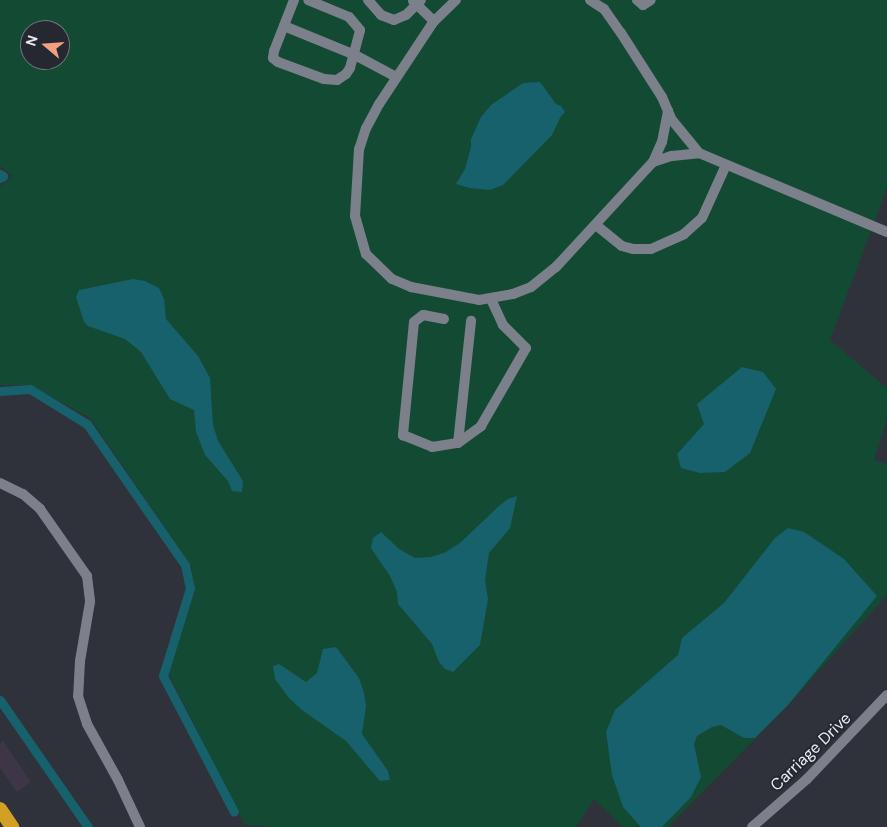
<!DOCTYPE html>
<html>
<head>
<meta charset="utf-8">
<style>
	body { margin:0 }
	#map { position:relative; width:887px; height:827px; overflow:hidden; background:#2f323a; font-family:"DM Sans",sans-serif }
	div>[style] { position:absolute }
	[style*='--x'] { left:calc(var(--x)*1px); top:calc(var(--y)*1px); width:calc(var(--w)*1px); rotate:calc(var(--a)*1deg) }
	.industrial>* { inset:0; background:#3e3646 }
	.green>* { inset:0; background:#134a34 }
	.water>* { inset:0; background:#16616b }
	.canal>* { height:9px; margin:-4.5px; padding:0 4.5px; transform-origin:4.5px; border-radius:4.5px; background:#16616b }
	.minor>* { height:10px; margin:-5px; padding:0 5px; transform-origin:5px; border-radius:5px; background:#7c808a }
	.highway>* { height:14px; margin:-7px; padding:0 7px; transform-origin:7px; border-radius:7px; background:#d2a023 }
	span { translate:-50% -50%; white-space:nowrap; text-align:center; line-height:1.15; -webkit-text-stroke:4px #252830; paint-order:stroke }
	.street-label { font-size:16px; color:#e9ebf0 }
	.north { position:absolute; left:20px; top:20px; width:50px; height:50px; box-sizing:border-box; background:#252830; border:1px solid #73767d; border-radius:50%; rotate:288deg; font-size:14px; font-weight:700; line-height:20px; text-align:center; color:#e9ebf0 }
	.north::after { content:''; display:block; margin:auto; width:18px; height:22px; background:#f3a082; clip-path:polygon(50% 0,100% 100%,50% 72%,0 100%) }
</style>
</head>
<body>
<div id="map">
	<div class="industrial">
		<div style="clip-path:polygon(3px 741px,31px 782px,17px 792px,0 768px,0 744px)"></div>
	</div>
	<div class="green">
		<div style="clip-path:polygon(evenodd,0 0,887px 0,887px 188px,830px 340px,887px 388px,887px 419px,874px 460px,887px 464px,887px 595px,788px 705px,668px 827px,623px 827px,594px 799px,576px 827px,273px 827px,245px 825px,168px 673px,192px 597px,192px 567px,90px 418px,30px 385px,0 385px,0 187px,13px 176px,0 166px,0 0,30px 30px,60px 30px,60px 60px,30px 60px,30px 30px)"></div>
	</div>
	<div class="water">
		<div style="clip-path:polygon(540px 82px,556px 104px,561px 106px,565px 112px,561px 116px,552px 135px,503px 185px,490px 190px,469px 188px,456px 184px,465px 169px,471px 147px,471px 139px,481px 117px,491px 105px,523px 83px)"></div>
		<div style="clip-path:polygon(133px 279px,145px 281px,159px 288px,164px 299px,166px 319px,198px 356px,210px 378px,213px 425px,218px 441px,243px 481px,242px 492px,232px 491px,228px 481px,205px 455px,196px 432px,194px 410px,170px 399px,141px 352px,125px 339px,88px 326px,84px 322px,76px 297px,79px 290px)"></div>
		<div style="clip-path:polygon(742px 367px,763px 372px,776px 389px,750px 453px,725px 472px,700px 473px,681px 468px,677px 454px,704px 424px,697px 404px)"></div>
		<div style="clip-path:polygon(517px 496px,510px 528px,489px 553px,485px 580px,488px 599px,480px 645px,453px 672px,445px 669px,439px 662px,432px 644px,398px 604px,397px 592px,390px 576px,371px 548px,373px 538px,381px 532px,399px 549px,415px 558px,431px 557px,446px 552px,460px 543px,500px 505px,508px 499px)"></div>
		<div style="clip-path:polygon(788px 528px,804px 532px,844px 559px,877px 596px,788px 705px,755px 738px,744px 738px,721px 725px,712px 727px,697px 736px,694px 744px,701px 777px,691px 797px,662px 827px,641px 827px,623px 807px,612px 775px,606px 732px,615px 710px,678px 655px,682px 638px,724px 603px,775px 538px)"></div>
		<div style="clip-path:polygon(336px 647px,359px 678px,364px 693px,366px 706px,362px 734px,388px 771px,390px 780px,380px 781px,346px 741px,302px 710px,289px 698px,275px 679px,273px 666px,279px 664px,306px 682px,317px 673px,323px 649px)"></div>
	</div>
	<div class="canal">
		<div style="--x:0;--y:174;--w:4;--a:34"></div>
		<div style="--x:3;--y:176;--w:4;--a:146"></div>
		<div style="--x:0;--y:391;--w:30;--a:-4"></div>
		<div style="--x:30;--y:389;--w:67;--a:31.6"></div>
		<div style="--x:87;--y:424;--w:172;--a:55.2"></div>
		<div style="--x:185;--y:565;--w:24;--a:78"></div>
		<div style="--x:190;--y:588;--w:92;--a:107.1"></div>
		<div style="--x:163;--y:676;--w:153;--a:62.4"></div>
		<div style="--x:0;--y:700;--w:155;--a:55.3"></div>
	</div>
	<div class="minor">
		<div style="--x:294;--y:0;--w:55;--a:111.4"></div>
		<div style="--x:274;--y:51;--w:7;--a:98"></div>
		<div style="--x:273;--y:58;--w:6;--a:39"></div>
		<div style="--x:278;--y:62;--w:49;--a:20.3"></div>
		<div style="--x:324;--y:79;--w:13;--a:4"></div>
		<div style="--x:337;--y:80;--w:11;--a:-34"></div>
		<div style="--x:346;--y:74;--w:7;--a:-56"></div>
		<div style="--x:350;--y:68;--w:39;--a:-75"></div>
		<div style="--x:360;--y:30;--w:17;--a:-130"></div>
		<div style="--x:349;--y:17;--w:44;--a:-157.5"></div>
		<div style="--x:368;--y:0;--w:20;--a:49"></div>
		<div style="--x:381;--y:15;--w:14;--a:21"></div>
		<div style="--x:394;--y:20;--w:13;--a:-23"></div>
		<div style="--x:406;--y:15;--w:21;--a:-45"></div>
		<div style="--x:456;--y:0;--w:30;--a:136"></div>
		<div style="--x:434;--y:21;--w:100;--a:123.5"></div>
		<div style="--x:379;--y:104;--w:27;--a:118"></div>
		<div style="--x:366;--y:128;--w:22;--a:108"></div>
		<div style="--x:359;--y:149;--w:67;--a:93.4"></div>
		<div style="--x:355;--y:216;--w:40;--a:74"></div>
		<div style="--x:366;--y:254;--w:36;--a:44"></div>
		<div style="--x:392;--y:279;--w:21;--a:23"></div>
		<div style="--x:411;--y:287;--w:69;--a:10.8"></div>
		<div style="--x:479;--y:300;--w:35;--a:-10"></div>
		<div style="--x:513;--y:294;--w:19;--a:-21"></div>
		<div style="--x:531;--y:287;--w:32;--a:-39"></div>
		<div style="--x:556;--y:267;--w:143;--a:-47.3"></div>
		<div style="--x:653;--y:162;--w:20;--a:-18"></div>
		<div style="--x:672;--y:156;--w:27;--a:-6"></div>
		<div style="--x:699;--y:153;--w:204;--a:22.8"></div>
		<div style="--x:590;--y:0;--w:17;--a:33"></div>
		<div style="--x:604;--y:9;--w:29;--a:55"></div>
		<div style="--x:621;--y:33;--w:76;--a:57.4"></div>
		<div style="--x:662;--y:97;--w:25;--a:67"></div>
		<div style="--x:672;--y:120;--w:43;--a:50.7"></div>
		<div style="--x:637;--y:0;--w:8;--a:40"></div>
		<div style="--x:643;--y:5;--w:9;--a:-32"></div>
		<div style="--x:413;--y:1;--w:29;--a:44"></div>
		<div style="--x:284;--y:26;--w:77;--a:22.2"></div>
		<div style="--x:355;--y:55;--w:47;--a:28.2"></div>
		<div style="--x:653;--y:162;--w:22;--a:-66"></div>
		<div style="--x:662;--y:142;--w:32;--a:-79"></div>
		<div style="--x:596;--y:225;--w:33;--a:39"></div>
		<div style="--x:622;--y:246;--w:11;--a:15"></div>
		<div style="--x:633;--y:249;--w:18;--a:0"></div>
		<div style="--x:651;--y:249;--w:36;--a:-24"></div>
		<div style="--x:684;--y:234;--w:24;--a:-42"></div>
		<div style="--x:702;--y:218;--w:58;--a:-65.6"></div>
		<div style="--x:444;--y:319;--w:21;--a:-169"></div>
		<div style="--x:423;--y:315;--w:11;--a:142"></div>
		<div style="--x:414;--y:322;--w:114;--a:95.6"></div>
		<div style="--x:403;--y:435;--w:31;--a:22"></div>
		<div style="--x:432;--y:447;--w:26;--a:-9"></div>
		<div style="--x:458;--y:443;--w:29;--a:-36"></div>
		<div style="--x:481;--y:426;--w:90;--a:-60"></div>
		<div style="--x:526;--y:348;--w:33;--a:-135"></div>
		<div style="--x:503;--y:325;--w:29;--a:-115"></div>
		<div style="--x:458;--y:443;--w:123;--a:-83.9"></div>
		<div style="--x:0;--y:483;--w:25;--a:26"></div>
		<div style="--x:23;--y:494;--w:23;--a:41"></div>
		<div style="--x:40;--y:509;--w:82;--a:55"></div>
		<div style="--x:87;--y:576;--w:26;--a:83"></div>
		<div style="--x:90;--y:602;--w:60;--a:99.6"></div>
		<div style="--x:80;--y:661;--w:35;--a:93"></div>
		<div style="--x:78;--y:696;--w:29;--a:72"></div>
		<div style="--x:87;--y:724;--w:64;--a:61"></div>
		<div style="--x:118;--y:780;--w:52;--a:64.9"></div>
		<div style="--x:752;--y:827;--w:73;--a:-41.1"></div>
		<div style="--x:807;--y:779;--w:116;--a:-46.4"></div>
	</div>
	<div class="highway">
		<div style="--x:0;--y:809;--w:22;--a:56"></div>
	</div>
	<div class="street-label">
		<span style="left:811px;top:752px;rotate:-44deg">Carriage Drive</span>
	</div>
	<div class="north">N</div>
</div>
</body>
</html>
